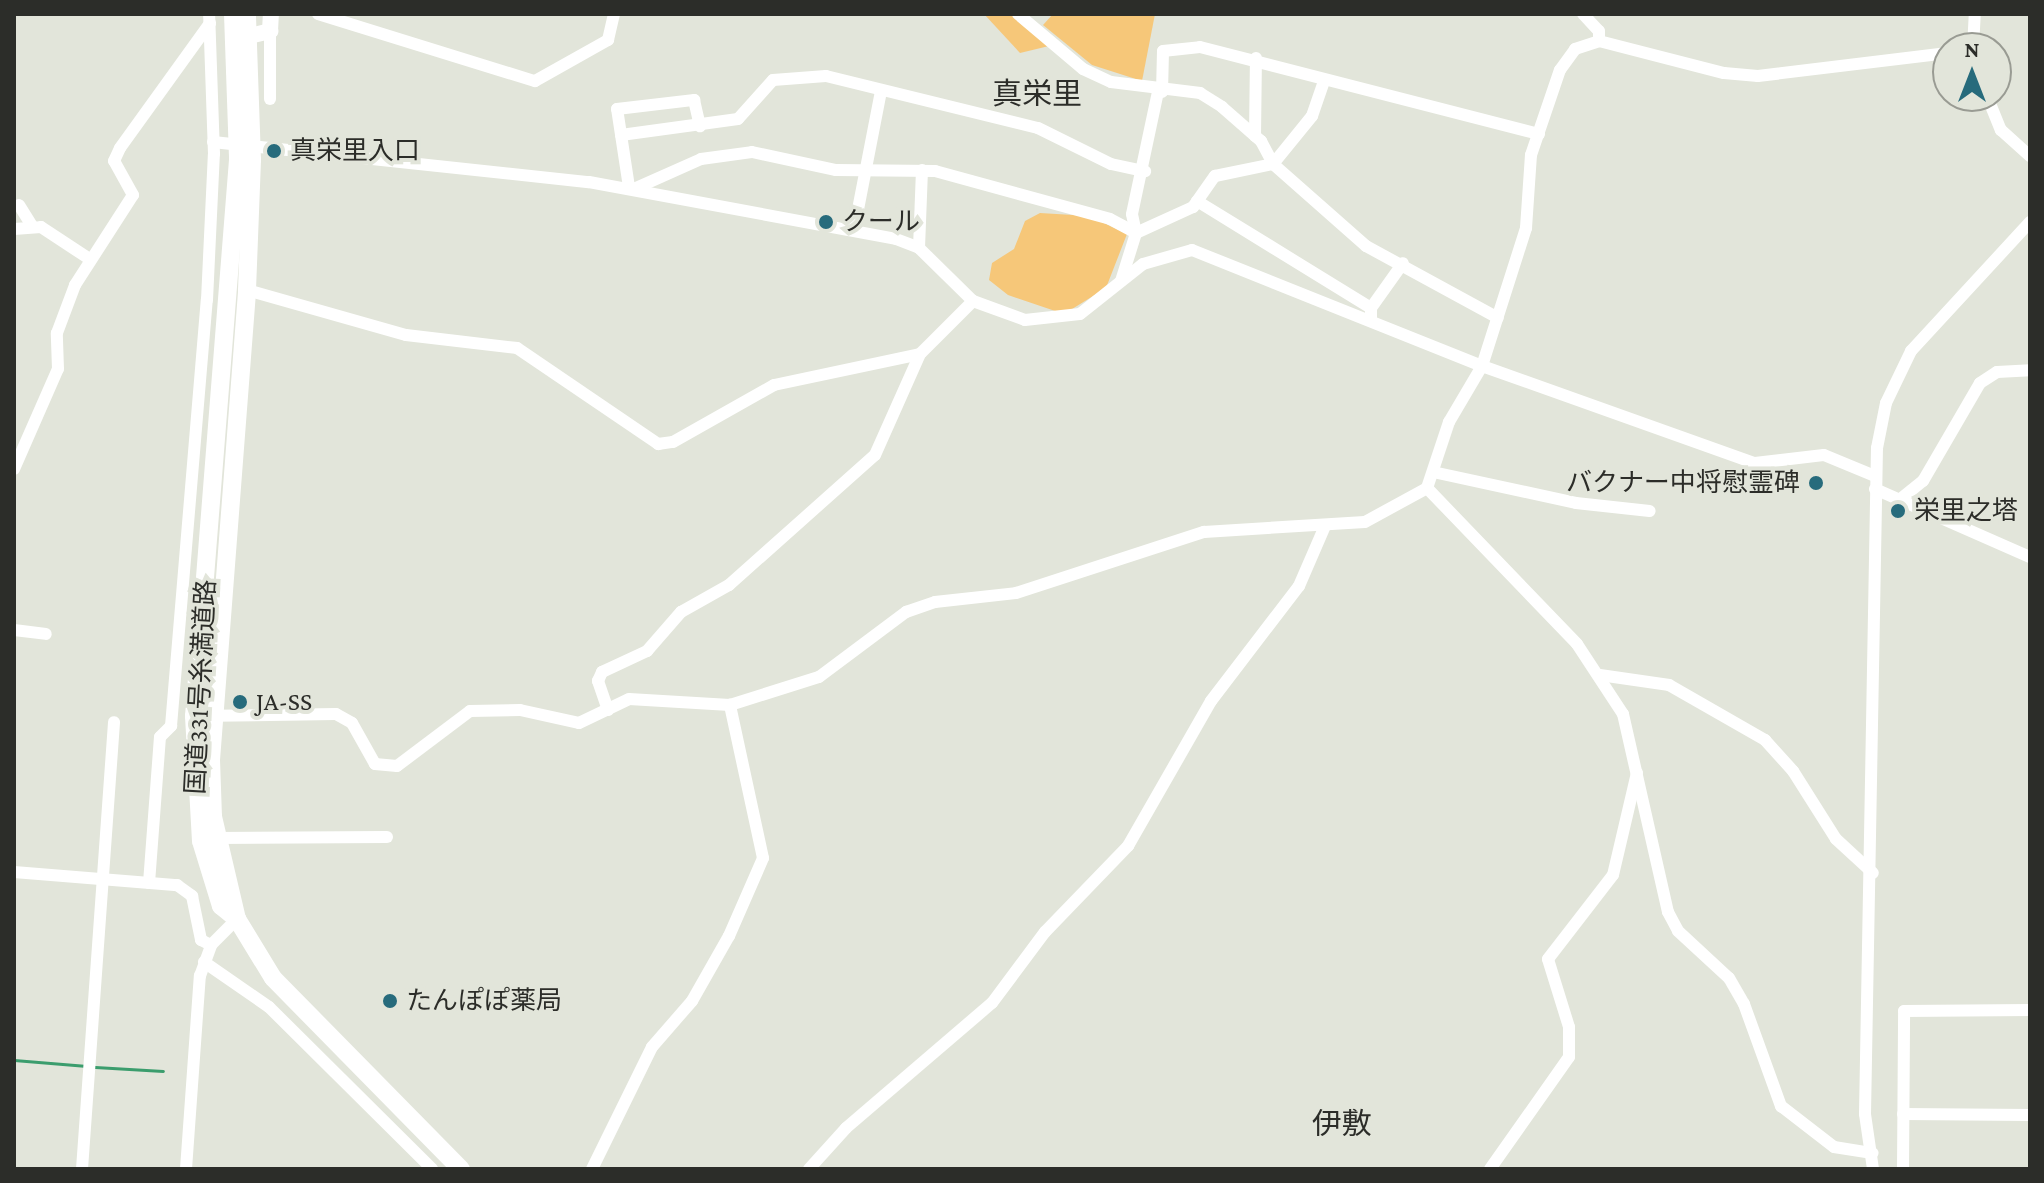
<!DOCTYPE html>
<html>
<head>
<meta charset="utf-8">
<style>
	body { margin:0 }
	#map { position:relative; width:2044px; height:1183px; overflow:hidden; background:#e2e5da; font-family:"Crimson Pro","Noto Sans JP",serif }
	div>[style] { position:absolute }
	[style*='--x'] { left:calc(var(--x)*1px); top:calc(var(--y)*1px); width:calc(var(--w)*1px); rotate:calc(var(--a)*1deg) }
	.green>* { inset:0; background:#f6c779 }
	.stream>* { height:3px; margin:-1.5px; padding:0 1.5px; transform-origin:1.5px; border-radius:1.5px; background:#3b9d6d }
	.minor>* { height:12px; margin:-6px; padding:0 6px; transform-origin:6px; border-radius:6px; background:#fff }
	.major>* { height:16px; margin:-8px; padding:0 8px; transform-origin:8px; border-radius:8px; background:#fff }
	.highway>* { height:18px; margin:-9px; padding:0 9px; transform-origin:9px; border-radius:9px; background:#fff }
	.dots>* { width:22px; height:22px; translate:-50% -50%; box-sizing:border-box; border:4px solid #e2e5da; border-radius:50% }
	span { translate:-50% -50%; white-space:nowrap; text-align:center; line-height:1.15; -webkit-text-stroke:8px #e2e5da; paint-order:stroke }
	.poi-label { font-size:26px; color:#2c2d29 }
	.left { translate:0 -50%; text-align:left }
	.right { translate:-100% -50%; text-align:right }
	.street-label { font-size:26px; color:#2c2d29 }
	.quarter-label { font-size:30px; color:#2c2d29 }
	.frame { position:absolute; inset:0; border:16px solid #2c2d29; pointer-events:none }
	.north { position:absolute; left:1932px; top:32px; width:80px; height:80px; box-sizing:border-box; background:#e2e5da; border:2px solid #999b93; border-radius:50%; rotate:0deg; font-size:22px; font-weight:700; line-height:32px; text-align:center; color:#2c2d29 }
	.north::after { content:''; display:block; margin:auto; width:28px; height:36px; background:#276b7c; clip-path:polygon(50% 0,100% 100%,50% 72%,0 100%) }
</style>
</head>
<body>
<div id="map">
	<div class="green">
		<div style="clip-path:polygon(984px 14px,1013px 14px,1049px 46px,1020px 53px)"></div>
		<div style="clip-path:polygon(1053px 14px,1155px 14px,1142px 81px,1092px 65px,1043px 25px)"></div>
		<div style="clip-path:polygon(1040px 213px,1089px 216px,1127px 234px,1106px 288px,1064px 314px,1008px 295px,989px 280px,992px 263px,1014px 249px,1025px 221px)"></div>
	</div>
	<div class="stream">
		<div style="--x:14;--y:1060;--w:73;--a:4.7"></div>
		<div style="--x:95;--y:1067;--w:68;--a:3.4"></div>
	</div>
	<div class="minor">
		<div style="--x:318;--y:14;--w:227;--a:17.2"></div>
		<div style="--x:535;--y:81;--w:84;--a:-29.3"></div>
		<div style="--x:608;--y:40;--w:27;--a:-77"></div>
		<div style="--x:1018;--y:14;--w:85;--a:40.2"></div>
		<div style="--x:1083;--y:69;--w:31;--a:25"></div>
		<div style="--x:1111;--y:82;--w:90;--a:7"></div>
		<div style="--x:1200;--y:93;--w:26;--a:32"></div>
		<div style="--x:1222;--y:107;--w:52;--a:41.1"></div>
		<div style="--x:1261;--y:141;--w:26;--a:62"></div>
		<div style="--x:1273;--y:164;--w:124;--a:41.4"></div>
		<div style="--x:1366;--y:246;--w:150;--a:28.6"></div>
		<div style="--x:1583;--y:14;--w:23;--a:47"></div>
		<div style="--x:1599;--y:31;--w:10;--a:90"></div>
		<div style="--x:1973;--y:48;--w:34;--a:-87"></div>
		<div style="--x:1162;--y:92;--w:41;--a:-88.6"></div>
		<div style="--x:1163;--y:51;--w:37;--a:-6"></div>
		<div style="--x:1200;--y:47;--w:350;--a:14.4"></div>
		<div style="--x:1987;--y:96;--w:37;--a:68"></div>
		<div style="--x:2001;--y:130;--w:39;--a:42"></div>
		<div style="--x:270;--y:99;--w:68;--a:-90"></div>
		<div style="--x:621;--y:135;--w:118;--a:-7.8"></div>
		<div style="--x:738;--y:119;--w:52;--a:-48.1"></div>
		<div style="--x:773;--y:80;--w:53;--a:-4.3"></div>
		<div style="--x:826;--y:76;--w:218;--a:13.8"></div>
		<div style="--x:1038;--y:128;--w:81;--a:26.3"></div>
		<div style="--x:1111;--y:164;--w:35;--a:12"></div>
		<div style="--x:1255;--y:136;--w:78;--a:-89.3"></div>
		<div style="--x:213;--y:142;--w:378;--a:6.1"></div>
		<div style="--x:589;--y:182;--w:312;--a:10.5"></div>
		<div style="--x:896;--y:239;--w:25;--a:21"></div>
		<div style="--x:919;--y:248;--w:76;--a:44.5"></div>
		<div style="--x:973;--y:301;--w:55;--a:20.1"></div>
		<div style="--x:1025;--y:320;--w:55;--a:-6.2"></div>
		<div style="--x:1080;--y:314;--w:80;--a:-38.4"></div>
		<div style="--x:1143;--y:264;--w:51;--a:-15.9"></div>
		<div style="--x:1192;--y:250;--w:312;--a:21.8"></div>
		<div style="--x:1482;--y:366;--w:290;--a:19.6"></div>
		<div style="--x:1755;--y:463;--w:69;--a:-6.6"></div>
		<div style="--x:1824;--y:455;--w:55;--a:22.4"></div>
		<div style="--x:629;--y:187;--w:79;--a:-98.7"></div>
		<div style="--x:617;--y:109;--w:78;--a:-6.7"></div>
		<div style="--x:694;--y:100;--w:27;--a:77"></div>
		<div style="--x:636;--y:188;--w:71;--a:-24"></div>
		<div style="--x:701;--y:159;--w:51;--a:-7.8"></div>
		<div style="--x:752;--y:152;--w:86;--a:12.1"></div>
		<div style="--x:836;--y:170;--w:99;--a:0.6"></div>
		<div style="--x:935;--y:171;--w:181;--a:15.3"></div>
		<div style="--x:1110;--y:219;--w:30;--a:28"></div>
		<div style="--x:1197;--y:201;--w:204;--a:31.6"></div>
		<div style="--x:1371;--y:308;--w:9;--a:90"></div>
		<div style="--x:19;--y:205;--w:25;--a:58"></div>
		<div style="--x:14;--y:229;--w:27;--a:-4"></div>
		<div style="--x:41;--y:227;--w:56;--a:33.4"></div>
		<div style="--x:854;--y:230;--w:142;--a:-79"></div>
		<div style="--x:1136;--y:233;--w:63;--a:-24.5"></div>
		<div style="--x:1193;--y:207;--w:38;--a:-55"></div>
		<div style="--x:1215;--y:176;--w:59;--a:-11.7"></div>
		<div style="--x:1273;--y:164;--w:62;--a:-50.9"></div>
		<div style="--x:1312;--y:116;--w:36;--a:-71"></div>
		<div style="--x:919;--y:248;--w:78;--a:-87.8"></div>
		<div style="--x:1121;--y:281;--w:50;--a:-72.6"></div>
		<div style="--x:1136;--y:233;--w:19;--a:-102"></div>
		<div style="--x:1132;--y:214;--w:125;--a:-78"></div>
		<div style="--x:247;--y:290;--w:165;--a:15.8"></div>
		<div style="--x:406;--y:335;--w:112;--a:6.7"></div>
		<div style="--x:517;--y:348;--w:171;--a:34.2"></div>
		<div style="--x:658;--y:444;--w:15;--a:-8"></div>
		<div style="--x:673;--y:442;--w:116;--a:-29.4"></div>
		<div style="--x:774;--y:385;--w:149;--a:-12"></div>
		<div style="--x:1371;--y:308;--w:55;--a:-54.6"></div>
		<div style="--x:14;--y:469;--w:109;--a:-66.3"></div>
		<div style="--x:58;--y:369;--w:36;--a:-92"></div>
		<div style="--x:57;--y:333;--w:51;--a:-69.4"></div>
		<div style="--x:75;--y:285;--w:107;--a:-57.2"></div>
		<div style="--x:133;--y:195;--w:39;--a:-119"></div>
		<div style="--x:114;--y:161;--w:14;--a:-65"></div>
		<div style="--x:120;--y:148;--w:154;--a:-54.2"></div>
		<div style="--x:1433;--y:472;--w:146;--a:12.2"></div>
		<div style="--x:1576;--y:503;--w:74;--a:6.2"></div>
		<div style="--x:1427;--y:488;--w:216;--a:46.1"></div>
		<div style="--x:1577;--y:644;--w:84;--a:56.7"></div>
		<div style="--x:1623;--y:714;--w:203;--a:77.2"></div>
		<div style="--x:1668;--y:912;--w:21;--a:62"></div>
		<div style="--x:1678;--y:931;--w:69;--a:42.7"></div>
		<div style="--x:1729;--y:978;--w:30;--a:60"></div>
		<div style="--x:1744;--y:1004;--w:109;--a:70.1"></div>
		<div style="--x:1781;--y:1106;--w:67;--a:37.7"></div>
		<div style="--x:1834;--y:1147;--w:39;--a:9"></div>
		<div style="--x:1875;--y:489;--w:169;--a:23.7"></div>
		<div style="--x:1903;--y:497;--w:26;--a:-39"></div>
		<div style="--x:1923;--y:481;--w:113;--a:-59.8"></div>
		<div style="--x:1980;--y:383;--w:20;--a:-33"></div>
		<div style="--x:1997;--y:372;--w:33;--a:-3"></div>
		<div style="--x:14;--y:630;--w:32;--a:7"></div>
		<div style="--x:1600;--y:675;--w:70;--a:8.2"></div>
		<div style="--x:1669;--y:685;--w:111;--a:29.8"></div>
		<div style="--x:1765;--y:740;--w:42;--a:47.9"></div>
		<div style="--x:1793;--y:771;--w:80;--a:57.7"></div>
		<div style="--x:1836;--y:839;--w:50;--a:42.6"></div>
		<div style="--x:608;--y:710;--w:31;--a:-109"></div>
		<div style="--x:598;--y:681;--w:10;--a:-66"></div>
		<div style="--x:602;--y:672;--w:50;--a:-25"></div>
		<div style="--x:647;--y:651;--w:52;--a:-48.9"></div>
		<div style="--x:681;--y:612;--w:55;--a:-29.4"></div>
		<div style="--x:729;--y:585;--w:195;--a:-41.7"></div>
		<div style="--x:875;--y:455;--w:111;--a:-66"></div>
		<div style="--x:920;--y:354;--w:75;--a:-45"></div>
		<div style="--x:194;--y:716;--w:142;--a:-0.8"></div>
		<div style="--x:336;--y:714;--w:18;--a:29"></div>
		<div style="--x:352;--y:723;--w:47;--a:60.7"></div>
		<div style="--x:375;--y:764;--w:22;--a:5"></div>
		<div style="--x:397;--y:766;--w:91;--a:-37"></div>
		<div style="--x:470;--y:711;--w:50;--a:-1.1"></div>
		<div style="--x:520;--y:710;--w:60;--a:12.4"></div>
		<div style="--x:579;--y:723;--w:55;--a:-25.6"></div>
		<div style="--x:629;--y:699;--w:101;--a:3.4"></div>
		<div style="--x:730;--y:705;--w:93;--a:-17.5"></div>
		<div style="--x:819;--y:677;--w:109;--a:-36.8"></div>
		<div style="--x:906;--y:612;--w:31;--a:-19"></div>
		<div style="--x:935;--y:602;--w:81;--a:-6.3"></div>
		<div style="--x:1016;--y:593;--w:198;--a:-18"></div>
		<div style="--x:1204;--y:532;--w:161;--a:-3.6"></div>
		<div style="--x:1365;--y:522;--w:71;--a:-28.7"></div>
		<div style="--x:1427;--y:488;--w:70;--a:-71.6"></div>
		<div style="--x:1449;--y:422;--w:65;--a:-59.5"></div>
		<div style="--x:1482;--y:366;--w:145;--a:-72.3"></div>
		<div style="--x:1526;--y:228;--w:73;--a:-86.1"></div>
		<div style="--x:1531;--y:155;--w:90;--a:-71.2"></div>
		<div style="--x:1560;--y:70;--w:26;--a:-54"></div>
		<div style="--x:1575;--y:49;--w:25;--a:-18"></div>
		<div style="--x:1599;--y:41;--w:129;--a:14.4"></div>
		<div style="--x:1724;--y:73;--w:34;--a:5"></div>
		<div style="--x:1758;--y:76;--w:191;--a:-6.9"></div>
		<div style="--x:214;--y:838;--w:173;--a:-0.3"></div>
		<div style="--x:14;--y:872;--w:164;--a:4.6"></div>
		<div style="--x:177;--y:885;--w:19;--a:36"></div>
		<div style="--x:192;--y:896;--w:45;--a:78.4"></div>
		<div style="--x:201;--y:940;--w:11;--a:27"></div>
		<div style="--x:149;--y:883;--w:146;--a:-85.7"></div>
		<div style="--x:160;--y:737;--w:16;--a:-45"></div>
		<div style="--x:171;--y:726;--w:428;--a:-85.2"></div>
		<div style="--x:207;--y:300;--w:146;--a:-87.3"></div>
		<div style="--x:214;--y:154;--w:140;--a:-92"></div>
		<div style="--x:204;--y:962;--w:79;--a:34.7"></div>
		<div style="--x:269;--y:1007;--w:230;--a:44.8"></div>
		<div style="--x:1903;--y:1114;--w:127;--a:0.5"></div>
		<div style="--x:82;--y:1169;--w:448;--a:-85.9"></div>
		<div style="--x:186;--y:1169;--w:194;--a:-85.9"></div>
		<div style="--x:200;--y:976;--w:33;--a:-70"></div>
		<div style="--x:211;--y:945;--w:37;--a:-45"></div>
		<div style="--x:592;--y:1169;--w:136;--a:-63.8"></div>
		<div style="--x:652;--y:1047;--w:61;--a:-49"></div>
		<div style="--x:692;--y:1001;--w:75;--a:-60.4"></div>
		<div style="--x:729;--y:936;--w:85;--a:-66.4"></div>
		<div style="--x:763;--y:858;--w:157;--a:-102.2"></div>
		<div style="--x:809;--y:1169;--w:55;--a:-47.9"></div>
		<div style="--x:846;--y:1128;--w:192;--a:-40.6"></div>
		<div style="--x:992;--y:1003;--w:89;--a:-53.3"></div>
		<div style="--x:1045;--y:932;--w:120;--a:-46"></div>
		<div style="--x:1128;--y:846;--w:167;--a:-60.2"></div>
		<div style="--x:1211;--y:701;--w:145;--a:-52.6"></div>
		<div style="--x:1299;--y:586;--w:65;--a:-66.6"></div>
		<div style="--x:1490;--y:1169;--w:137;--a:-54.8"></div>
		<div style="--x:1569;--y:1057;--w:30;--a:-90"></div>
		<div style="--x:1569;--y:1027;--w:71;--a:-107.2"></div>
		<div style="--x:1548;--y:959;--w:106;--a:-52.3"></div>
		<div style="--x:1613;--y:875;--w:105;--a:-76.8"></div>
		<div style="--x:1873;--y:1169;--w:56;--a:-98.3"></div>
		<div style="--x:1865;--y:1114;--w:666;--a:-88.97"></div>
		<div style="--x:1877;--y:448;--w:46;--a:-78.7"></div>
		<div style="--x:1886;--y:403;--w:58;--a:-64.3"></div>
		<div style="--x:1911;--y:351;--w:176;--a:-47.3"></div>
		<div style="--x:1903;--y:1169;--w:158;--a:-89.6"></div>
		<div style="--x:1904;--y:1011;--w:126;--a:-0.5"></div>
	</div>
	<div class="major">
		<div style="--x:249;--y:36;--w:22;--a:-13"></div>
		<div style="--x:270;--y:31;--w:17;--a:-87"></div>
	</div>
	<div class="highway">
		<div style="--x:233;--y:14;--w:146;--a:88"></div>
		<div style="--x:238;--y:160;--w:558;--a:94.52"></div>
		<div style="--x:194;--y:716;--w:125;--a:86.8"></div>
		<div style="--x:201;--y:841;--w:68;--a:72.9"></div>
		<div style="--x:221;--y:906;--w:21;--a:39"></div>
		<div style="--x:237;--y:919;--w:69;--a:58.6"></div>
		<div style="--x:273;--y:978;--w:268;--a:45.5"></div>
		<div style="--x:237;--y:919;--w:105;--a:-103.2"></div>
		<div style="--x:213;--y:817;--w:57;--a:-92"></div>
		<div style="--x:211;--y:760;--w:471;--a:-85.6"></div>
		<div style="--x:247;--y:290;--w:130;--a:-87.8"></div>
		<div style="--x:252;--y:160;--w:146;--a:-92"></div>
	</div>
	<div class="dots">
		<div style="left:274px;top:151px;background:#276b7c"></div>
		<div style="left:826px;top:222px;background:#276b7c"></div>
		<div style="left:1816px;top:483px;background:#276b7c"></div>
		<div style="left:1898px;top:511px;background:#276b7c"></div>
		<div style="left:240px;top:702px;background:#276b7c"></div>
		<div style="left:390px;top:1001px;background:#276b7c"></div>
	</div>
	<div class="poi-label">
		<span class="left" style="left:290px;top:151px">真栄里入口</span>
		<span class="left" style="left:842px;top:222px">クール</span>
		<span class="right" style="left:1800px;top:483px">バクナー中将慰霊碑</span>
		<span class="left" style="left:1914px;top:511px">栄里之塔</span>
		<span class="left" style="left:256px;top:702px">JA-SS</span>
		<span class="left" style="left:406px;top:1001px">たんぽぽ薬局</span>
	</div>
	<div class="street-label">
		<span style="left:201px;top:687px;rotate:-87deg">国道331号糸満道路</span>
	</div>
	<div class="quarter-label">
		<span style="left:1037px;top:94px">真栄里</span>
		<span style="left:1342px;top:1124px">伊敷</span>
	</div>
	<div class="frame"></div>
	<div class="north">N</div>
</div>
</body>
</html>
